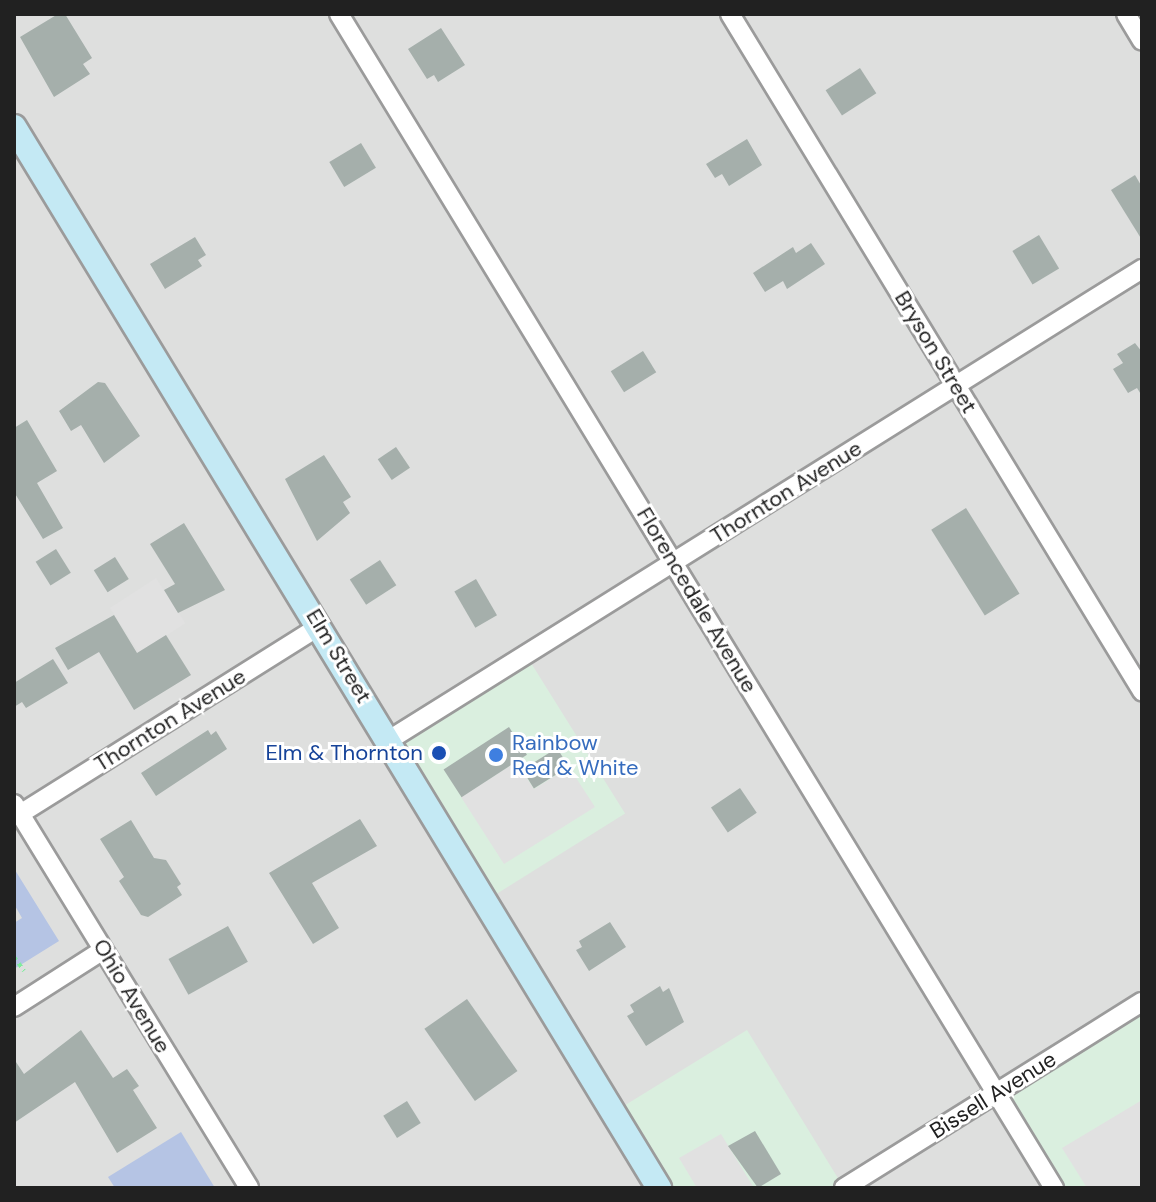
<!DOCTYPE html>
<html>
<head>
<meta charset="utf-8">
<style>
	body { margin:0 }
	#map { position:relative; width:1156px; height:1202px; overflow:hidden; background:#e9f0ef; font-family:"DM Sans",sans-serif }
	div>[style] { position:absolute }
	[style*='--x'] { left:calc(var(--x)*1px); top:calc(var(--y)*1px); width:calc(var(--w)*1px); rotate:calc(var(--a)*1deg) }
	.residential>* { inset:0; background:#dedfde }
	.commercial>* { inset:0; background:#daefdf; transform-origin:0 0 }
	.grass>* { inset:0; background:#b5c4e4 }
	.parking>* { inset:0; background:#e1e1e1; transform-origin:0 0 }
	.building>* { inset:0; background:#a5afab; transform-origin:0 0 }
	.path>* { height:4px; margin-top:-2px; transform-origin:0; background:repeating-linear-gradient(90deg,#7fec9c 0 4px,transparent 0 8px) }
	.roads { filter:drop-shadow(2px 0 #9b9b9b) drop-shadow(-2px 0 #9b9b9b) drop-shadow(0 2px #9b9b9b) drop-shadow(0 -2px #9b9b9b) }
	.street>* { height:18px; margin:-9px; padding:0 9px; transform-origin:9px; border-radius:9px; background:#fff }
	.secondary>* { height:24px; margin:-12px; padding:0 12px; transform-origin:12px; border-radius:12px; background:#c4e9f4 }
	.dots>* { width:22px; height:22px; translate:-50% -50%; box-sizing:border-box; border:4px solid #fff; border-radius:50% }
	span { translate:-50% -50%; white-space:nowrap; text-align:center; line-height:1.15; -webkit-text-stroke:6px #fff; paint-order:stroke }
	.street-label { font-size:22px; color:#212121 }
	.shop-label { font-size:22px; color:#366cbe }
	.left { translate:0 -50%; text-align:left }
	.transit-label { font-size:22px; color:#164399 }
	.right { translate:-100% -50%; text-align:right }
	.frame { position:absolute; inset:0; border:16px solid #212121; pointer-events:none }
</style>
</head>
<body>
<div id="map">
	<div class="residential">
		<div style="clip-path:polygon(14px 14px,1142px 14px,1142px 1002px,1054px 1188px,14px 1188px)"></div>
	</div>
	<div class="commercial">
		<div style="left:526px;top:655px;width:187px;height:161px;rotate:58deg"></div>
		<div style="clip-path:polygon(1142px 1002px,1142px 1188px,1054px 1188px,996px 1093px)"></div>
		<div style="clip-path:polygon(747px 1030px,844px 1188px,656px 1188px,614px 1112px)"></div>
	</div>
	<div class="grass">
		<div style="clip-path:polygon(15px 870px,59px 941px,14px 969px,14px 923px,22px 918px,14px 904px)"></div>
		<div style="clip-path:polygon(181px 1132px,215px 1188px,115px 1188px,108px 1177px)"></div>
	</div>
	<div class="parking">
		<div style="left:156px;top:578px;width:54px;height:55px;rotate:57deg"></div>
		<div style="clip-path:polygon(516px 762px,534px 789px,569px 767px,595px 807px,504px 864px,461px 797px)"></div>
		<div style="clip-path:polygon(1142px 1100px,1142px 1188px,1087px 1188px,1062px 1148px)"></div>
		<div style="clip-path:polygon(721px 1134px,754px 1188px,697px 1188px,679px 1158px)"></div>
	</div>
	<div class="building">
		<div style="clip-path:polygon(58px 14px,65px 14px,92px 58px,83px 64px,90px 74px,54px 97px,20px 37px)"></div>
		<div style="clip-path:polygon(441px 28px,465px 65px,438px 82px,434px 75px,427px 79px,408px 49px)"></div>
		<div style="left:860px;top:68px;width:30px;height:41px;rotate:57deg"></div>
		<div style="clip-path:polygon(747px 139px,762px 165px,729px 186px,722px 174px,715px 178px,706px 164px)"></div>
		<div style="left:361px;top:143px;width:29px;height:37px;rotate:59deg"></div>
		<div style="clip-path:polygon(1135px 175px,1142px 187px,1142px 240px,1111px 190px)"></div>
		<div style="left:1039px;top:235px;width:39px;height:31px;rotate:59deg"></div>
		<div style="clip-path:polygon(195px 237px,206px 255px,198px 260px,202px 266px,165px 289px,150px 264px)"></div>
		<div style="clip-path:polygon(811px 243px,825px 264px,787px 289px,783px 281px,765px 292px,753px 273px,793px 247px,796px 253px)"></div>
		<div style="clip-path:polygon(1135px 343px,1142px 352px,1142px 396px,1137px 388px,1128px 393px,1113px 369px,1123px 363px,1117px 354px)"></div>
		<div style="left:643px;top:351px;width:25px;height:38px;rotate:58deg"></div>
		<div style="clip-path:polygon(98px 382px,105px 383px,140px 436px,104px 463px,81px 425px,71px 431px,59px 411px)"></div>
		<div style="clip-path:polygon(27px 420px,57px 471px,37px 483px,63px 528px,43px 539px,14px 492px,14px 428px)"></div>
		<div style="left:396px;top:447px;width:25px;height:22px;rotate:56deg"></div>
		<div style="clip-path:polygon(324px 455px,351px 497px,343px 502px,350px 513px,317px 541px,285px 479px)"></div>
		<div style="left:966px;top:508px;width:101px;height:41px;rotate:58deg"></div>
		<div style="clip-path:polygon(184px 523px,225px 590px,178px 613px,164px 590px,175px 584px,150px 544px)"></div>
		<div style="left:56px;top:549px;width:28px;height:24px;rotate:58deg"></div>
		<div style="left:115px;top:557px;width:26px;height:25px;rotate:58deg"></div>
		<div style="left:380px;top:560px;width:30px;height:36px;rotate:57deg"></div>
		<div style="left:476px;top:579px;width:42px;height:25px;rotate:60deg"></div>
		<div style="clip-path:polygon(114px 615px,137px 653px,166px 635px,191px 675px,134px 710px,99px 652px,68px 670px,55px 648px)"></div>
		<div style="clip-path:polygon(53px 659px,68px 683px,26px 708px,22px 702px,14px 707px,14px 683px)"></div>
		<div style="left:509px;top:727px;width:33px;height:78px;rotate:57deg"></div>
		<div style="clip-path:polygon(208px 730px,211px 735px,216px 731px,227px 749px,156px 796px,141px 773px)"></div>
		<div style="left:557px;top:748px;width:22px;height:41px;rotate:58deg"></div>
		<div style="left:740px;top:788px;width:30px;height:35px;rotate:56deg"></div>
		<div style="clip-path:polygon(360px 819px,377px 846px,312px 883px,339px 928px,313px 944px,269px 873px)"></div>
		<div style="clip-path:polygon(131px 820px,154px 858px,166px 860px,181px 884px,177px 887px,182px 895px,148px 917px,141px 915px,119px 881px,124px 877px,100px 839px)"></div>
		<div style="clip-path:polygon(610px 922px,626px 947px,589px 971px,576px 950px,582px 947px,579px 941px)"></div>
		<div style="left:228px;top:926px;width:41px;height:68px;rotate:61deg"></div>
		<div style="clip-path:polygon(660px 986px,663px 992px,669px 988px,684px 1022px,646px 1046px,627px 1016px,634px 1012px,630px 1005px)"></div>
		<div style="left:467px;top:999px;width:88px;height:52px;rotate:55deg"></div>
		<div style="clip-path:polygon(81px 1030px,113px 1078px,127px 1069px,139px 1086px,133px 1090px,157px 1128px,117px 1153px,75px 1082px,14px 1123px,14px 1059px,24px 1074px)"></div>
		<div style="left:407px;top:1101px;width:26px;height:28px;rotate:58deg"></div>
		<div style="clip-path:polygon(755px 1131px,781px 1174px,758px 1188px,728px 1146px)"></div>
	</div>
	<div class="path">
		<div style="--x:14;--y:957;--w:17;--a:54"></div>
	</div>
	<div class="roads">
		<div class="street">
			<div style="--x:339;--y:14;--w:1375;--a:58.66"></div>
			<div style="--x:730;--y:14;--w:793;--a:58.68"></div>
			<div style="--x:1126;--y:14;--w:31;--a:59"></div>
			<div style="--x:389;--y:740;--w:888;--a:-32.03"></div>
			<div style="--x:14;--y:804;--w:450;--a:58.5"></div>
			<div style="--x:20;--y:814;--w:354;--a:-32.1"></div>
			<div style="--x:14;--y:1007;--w:106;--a:-32.6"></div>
			<div style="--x:844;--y:1188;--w:351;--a:-32"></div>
		</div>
		<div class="secondary">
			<div style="--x:14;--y:127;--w:1242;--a:58.7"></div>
		</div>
	</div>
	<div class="dots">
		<div style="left:439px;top:753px;background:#1a4fb4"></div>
		<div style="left:496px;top:755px;background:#3f7fe0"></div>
	</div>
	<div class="street-label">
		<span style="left:936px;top:352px;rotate:59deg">Bryson Street</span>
		<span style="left:786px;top:492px;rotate:-32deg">Thornton Avenue</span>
		<span style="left:697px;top:600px;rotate:59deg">Florencedale Avenue</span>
		<span style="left:339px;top:656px;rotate:59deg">Elm Street</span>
		<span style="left:170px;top:720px;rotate:-32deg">Thornton Avenue</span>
		<span style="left:132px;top:996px;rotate:59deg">Ohio Avenue</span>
		<span style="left:993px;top:1095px;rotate:-32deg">Bissell Avenue</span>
	</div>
	<div class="shop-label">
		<span class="left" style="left:512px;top:755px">Rainbow<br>Red &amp; White</span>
	</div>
	<div class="transit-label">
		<span class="right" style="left:423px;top:753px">Elm &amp; Thornton</span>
	</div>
	<div class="frame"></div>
</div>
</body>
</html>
